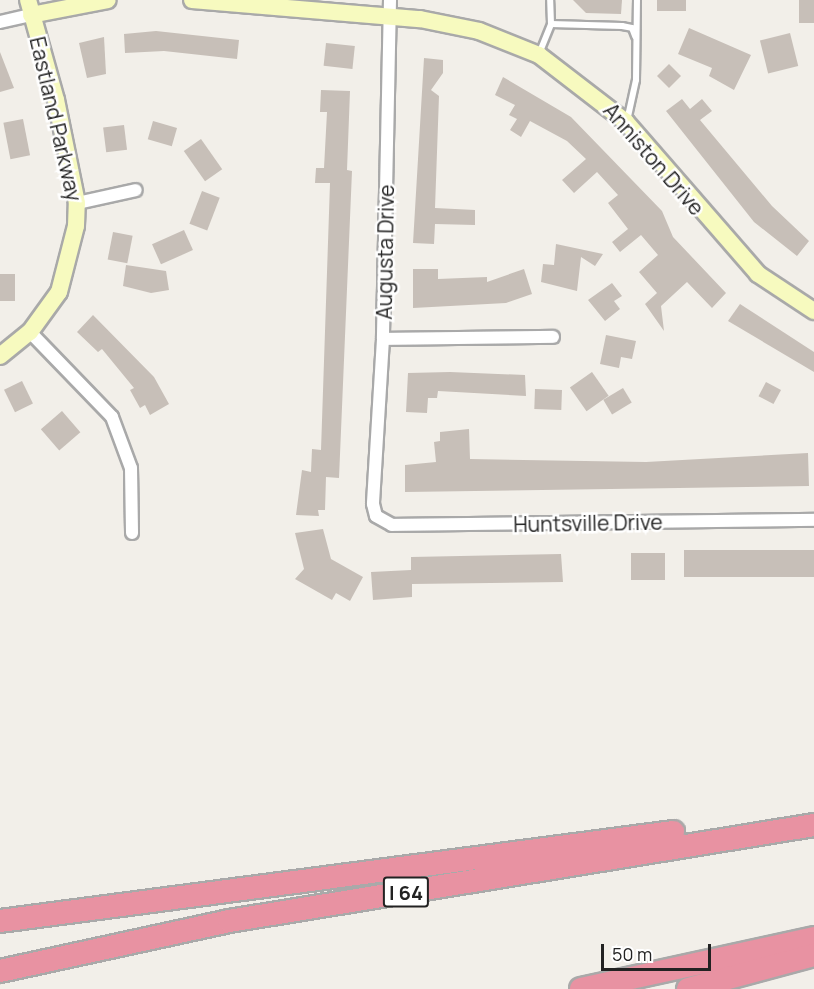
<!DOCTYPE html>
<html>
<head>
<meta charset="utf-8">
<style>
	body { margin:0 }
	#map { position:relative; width:814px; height:989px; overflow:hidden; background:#f2efe9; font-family:Manrope,sans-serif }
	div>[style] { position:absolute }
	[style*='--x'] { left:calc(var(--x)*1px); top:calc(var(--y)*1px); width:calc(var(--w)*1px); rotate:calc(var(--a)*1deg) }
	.building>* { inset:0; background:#c7bfb8; transform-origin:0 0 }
	.roads { filter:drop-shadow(2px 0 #a9a9a9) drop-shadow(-2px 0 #a9a9a9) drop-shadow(0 2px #a9a9a9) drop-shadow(0 -2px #a9a9a9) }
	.lane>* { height:6px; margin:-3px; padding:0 3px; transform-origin:3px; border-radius:3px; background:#fff }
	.street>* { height:12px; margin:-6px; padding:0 6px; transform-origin:6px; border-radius:6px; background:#fff }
	.secondary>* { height:16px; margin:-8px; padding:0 8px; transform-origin:8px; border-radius:8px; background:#f7fabf }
	.highway>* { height:22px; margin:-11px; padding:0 11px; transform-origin:11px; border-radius:11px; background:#e892a2 }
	span { translate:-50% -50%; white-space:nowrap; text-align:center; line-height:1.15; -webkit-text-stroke:5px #fff; paint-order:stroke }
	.shield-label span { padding:2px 4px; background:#fff; border:2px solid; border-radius:4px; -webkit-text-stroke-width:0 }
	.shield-label { font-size:20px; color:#222; font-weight:700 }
	.street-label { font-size:21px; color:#222 }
	.scale { position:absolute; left:601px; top:944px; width:110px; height:27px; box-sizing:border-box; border:3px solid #222; border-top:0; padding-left:8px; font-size:18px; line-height:21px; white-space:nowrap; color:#222; -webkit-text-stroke:4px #fff; paint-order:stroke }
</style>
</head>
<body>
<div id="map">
	<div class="building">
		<div style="clip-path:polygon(573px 0,622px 0,621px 14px,586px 13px)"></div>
		<div style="left:657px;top:0;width:29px;height:11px"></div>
		<div style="left:799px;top:0;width:15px;height:23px"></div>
		<div style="clip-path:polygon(689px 28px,751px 55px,734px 90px,709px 76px,712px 68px,678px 54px)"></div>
		<div style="clip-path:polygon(156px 31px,239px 40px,237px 59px,164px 51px,125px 53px,124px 34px)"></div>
		<div style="left:790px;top:33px;width:34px;height:31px;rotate:76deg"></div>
		<div style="clip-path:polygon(104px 37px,106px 74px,87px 78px,79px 43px)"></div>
		<div style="left:326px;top:43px;width:29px;height:23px;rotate:6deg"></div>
		<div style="clip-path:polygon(0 52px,14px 88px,0 92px)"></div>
		<div style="clip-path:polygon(424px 58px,443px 60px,443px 73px,431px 90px,439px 96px,435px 208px,475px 210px,475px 225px,435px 224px,434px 244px,413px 243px)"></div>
		<div style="left:669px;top:64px;width:17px;height:17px;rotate:45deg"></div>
		<div style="clip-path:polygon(503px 77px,571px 117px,662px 211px,673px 237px,726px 293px,712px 308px,687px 282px,661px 306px,664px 331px,645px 304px,657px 293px,639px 272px,658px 255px,641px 235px,620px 252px,612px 242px,628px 229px,608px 203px,618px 195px,597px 172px,574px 193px,562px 180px,586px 159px,567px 141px,530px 121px,521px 137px,510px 130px,517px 119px,509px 115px,515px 105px,495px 95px)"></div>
		<div style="clip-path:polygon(321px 90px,350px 91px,347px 170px,352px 171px,339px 478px,326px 477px,325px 510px,318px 510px,319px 516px,296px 515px,302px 470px,311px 472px,312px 449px,321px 450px,330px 183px,315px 183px,316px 168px,324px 168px,327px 112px,320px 112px)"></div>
		<div style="clip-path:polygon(682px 99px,690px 109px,702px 99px,712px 111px,700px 120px,772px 206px,809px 241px,797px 256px,754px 222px,666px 111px)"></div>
		<div style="left:23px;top:119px;width:37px;height:20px;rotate:79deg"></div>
		<div style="left:153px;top:121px;width:25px;height:19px;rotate:16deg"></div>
		<div style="left:124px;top:125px;width:25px;height:21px;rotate:83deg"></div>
		<div style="left:201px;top:139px;width:37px;height:21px;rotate:55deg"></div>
		<div style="left:202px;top:191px;width:19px;height:35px;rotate:21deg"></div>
		<div style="left:184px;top:230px;width:22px;height:35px;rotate:66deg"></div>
		<div style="left:113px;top:232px;width:20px;height:28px;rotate:11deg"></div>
		<div style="clip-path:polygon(556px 244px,603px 254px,595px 266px,581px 257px,577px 291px,541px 282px,543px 264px,554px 265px)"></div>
		<div style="clip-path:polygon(126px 265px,166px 271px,169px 290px,151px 293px,123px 286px)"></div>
		<div style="clip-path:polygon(413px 269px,438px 269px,438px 279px,487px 277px,487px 282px,524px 269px,532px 294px,506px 303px,413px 308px)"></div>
		<div style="left:0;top:274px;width:15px;height:27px"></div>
		<div style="clip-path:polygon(612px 283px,622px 296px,614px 301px,620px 309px,605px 321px,588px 300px)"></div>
		<div style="clip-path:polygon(740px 304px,814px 352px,814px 372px,728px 321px)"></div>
		<div style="clip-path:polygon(93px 315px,154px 377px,169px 404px,150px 415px,145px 405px,140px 408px,130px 390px,134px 388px,102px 349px,98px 352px,77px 332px)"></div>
		<div style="clip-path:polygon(606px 335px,636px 341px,632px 359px,621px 357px,619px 368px,600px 364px)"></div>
		<div style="clip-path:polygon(450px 372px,525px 375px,526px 396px,438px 391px,437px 398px,428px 398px,427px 413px,406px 412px,408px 373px)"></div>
		<div style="left:592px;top:372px;width:29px;height:27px;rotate:55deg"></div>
		<div style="left:22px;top:381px;width:25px;height:20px;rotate:64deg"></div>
		<div style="left:766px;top:382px;width:17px;height:16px;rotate:28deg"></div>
		<div style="left:623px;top:388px;width:17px;height:23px;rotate:59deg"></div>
		<div style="left:535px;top:389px;width:27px;height:20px;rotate:2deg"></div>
		<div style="left:62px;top:411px;width:28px;height:28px;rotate:49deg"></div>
		<div style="clip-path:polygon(469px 429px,470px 459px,646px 462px,808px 453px,809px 486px,405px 492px,405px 465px,436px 462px,434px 442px,440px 441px,440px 432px)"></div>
		<div style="clip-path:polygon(323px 529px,331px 559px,363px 577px,350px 601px,336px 593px,332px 600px,295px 579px,304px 569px,295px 533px)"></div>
		<div style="left:814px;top:550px;width:27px;height:130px;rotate:90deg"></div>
		<div style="left:631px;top:553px;width:34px;height:27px"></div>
		<div style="clip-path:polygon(561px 554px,563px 582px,412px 584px,412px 597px,373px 600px,371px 572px,411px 570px,411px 557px)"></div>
	</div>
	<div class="roads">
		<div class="lane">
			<div style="--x:551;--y:24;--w:71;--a:1.6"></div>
			<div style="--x:622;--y:26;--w:10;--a:11"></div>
			<div style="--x:632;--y:28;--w:9;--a:69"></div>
			<div style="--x:539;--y:54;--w:32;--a:-68"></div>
			<div style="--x:551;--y:24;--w:24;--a:-92"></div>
			<div style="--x:627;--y:121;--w:42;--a:-77.6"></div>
			<div style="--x:636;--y:80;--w:80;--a:-89.3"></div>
		</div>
		<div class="street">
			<div style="--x:390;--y:0;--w:339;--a:91.2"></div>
			<div style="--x:383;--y:339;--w:165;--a:93.5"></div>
			<div style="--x:373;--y:504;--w:12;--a:76"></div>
			<div style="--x:376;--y:516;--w:18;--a:29"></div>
			<div style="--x:392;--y:525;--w:422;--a:-0.7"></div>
			<div style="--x:0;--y:22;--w:32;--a:-13"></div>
			<div style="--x:77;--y:203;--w:60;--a:-12.4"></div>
			<div style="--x:30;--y:332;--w:118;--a:46"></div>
			<div style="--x:112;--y:417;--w:54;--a:69.6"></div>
			<div style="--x:131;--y:468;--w:65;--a:89.1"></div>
			<div style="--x:383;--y:339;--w:170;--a:-0.7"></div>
		</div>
		<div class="secondary">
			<div style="--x:192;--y:0;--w:229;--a:4.8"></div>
			<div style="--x:420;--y:19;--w:60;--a:11.5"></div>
			<div style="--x:479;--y:31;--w:65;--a:21.8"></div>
			<div style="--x:539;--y:55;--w:110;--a:37.6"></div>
			<div style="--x:626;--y:122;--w:201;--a:49"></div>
			<div style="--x:758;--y:274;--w:67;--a:33.5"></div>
			<div style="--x:31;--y:15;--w:78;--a:-11"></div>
			<div style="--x:0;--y:356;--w:38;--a:-39"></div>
			<div style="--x:30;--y:332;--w:49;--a:-54.1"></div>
			<div style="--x:59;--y:292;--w:68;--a:-75.6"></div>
			<div style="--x:76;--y:226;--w:23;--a:-88"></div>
			<div style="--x:77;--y:203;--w:105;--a:-101.5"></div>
			<div style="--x:56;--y:100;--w:104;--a:-105.6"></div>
		</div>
		<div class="highway">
			<div style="--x:0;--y:921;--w:679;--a:-7.53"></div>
			<div style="--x:0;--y:971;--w:234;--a:-12.3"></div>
			<div style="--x:229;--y:921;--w:593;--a:-9.32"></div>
			<div style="--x:581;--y:989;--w:239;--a:-12.3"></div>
			<div style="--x:688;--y:989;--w:131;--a:-15.1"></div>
		</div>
	</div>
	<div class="shield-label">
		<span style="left:406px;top:892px">I 64</span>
	</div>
	<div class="street-label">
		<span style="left:56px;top:119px;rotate:77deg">Eastland Parkway</span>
		<span style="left:654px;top:159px;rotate:49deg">Anniston Drive</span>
		<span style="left:385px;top:252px;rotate:-89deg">Augusta Drive</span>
		<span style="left:588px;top:523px;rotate:-1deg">Huntsville Drive</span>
	</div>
	<div class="scale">50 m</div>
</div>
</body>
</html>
